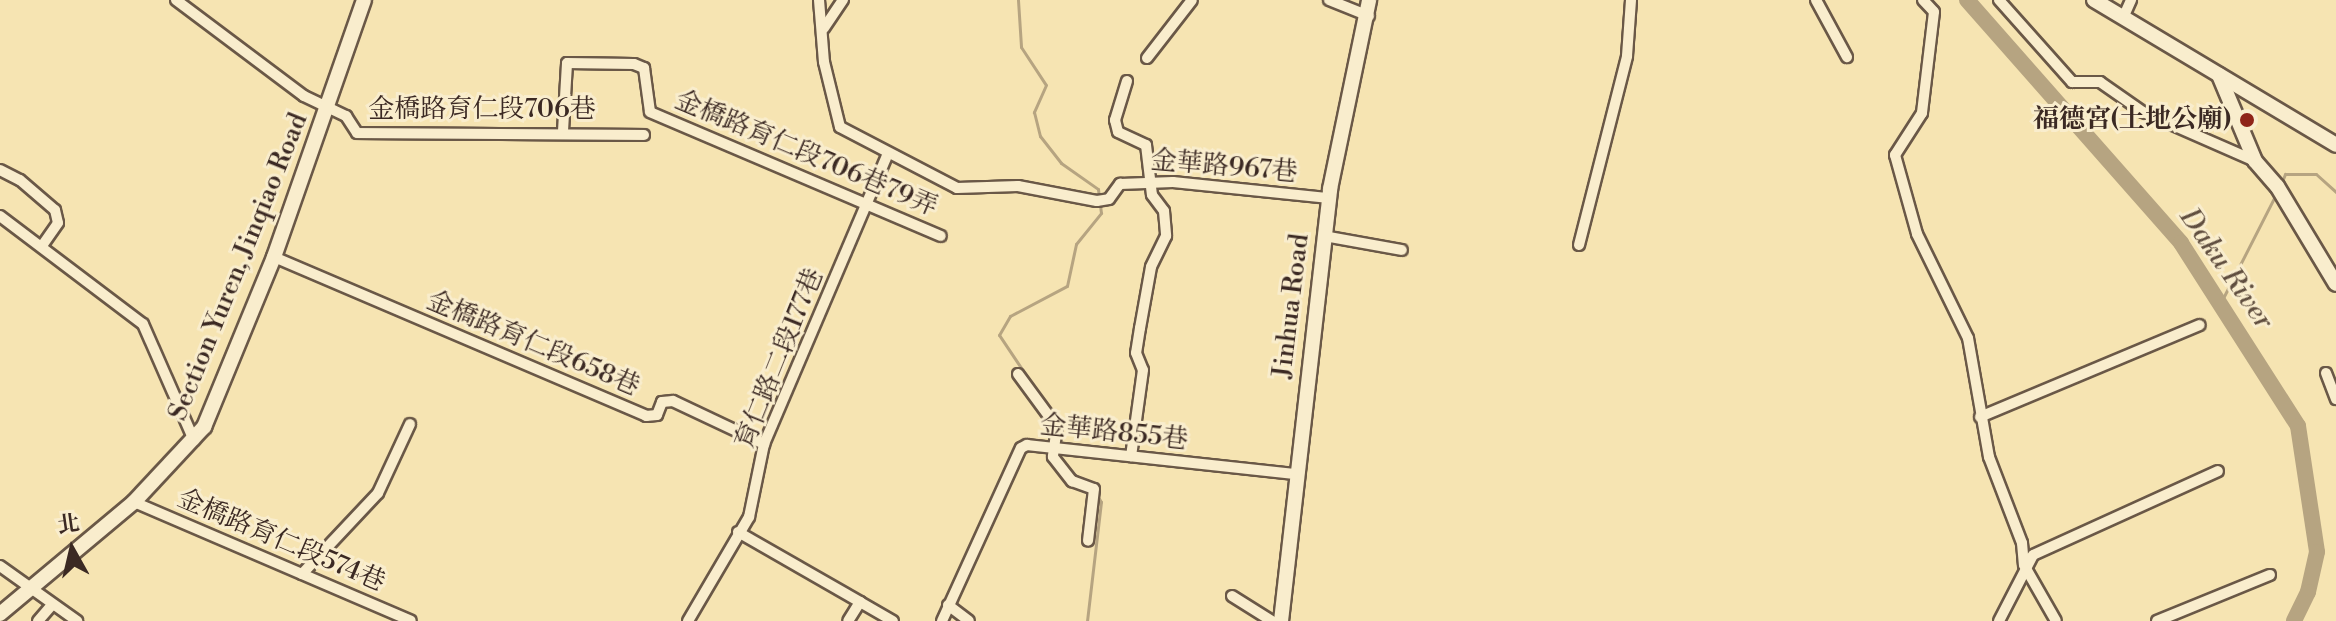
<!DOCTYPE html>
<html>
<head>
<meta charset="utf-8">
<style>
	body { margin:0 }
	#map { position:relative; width:2336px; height:621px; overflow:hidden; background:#f6e4b2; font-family:"Libre Bodoni","Noto Serif TC",serif }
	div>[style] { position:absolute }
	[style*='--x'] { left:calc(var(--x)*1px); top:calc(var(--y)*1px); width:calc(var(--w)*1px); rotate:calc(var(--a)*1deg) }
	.stream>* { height:3px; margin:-1.5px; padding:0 1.5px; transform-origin:1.5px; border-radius:1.5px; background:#b6a481 }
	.river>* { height:16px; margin:-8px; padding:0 8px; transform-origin:8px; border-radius:8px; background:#b6a481 }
	.roads { filter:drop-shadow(2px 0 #6a5847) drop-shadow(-2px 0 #6a5847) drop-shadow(0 2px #6a5847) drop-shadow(0 -2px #6a5847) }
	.street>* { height:10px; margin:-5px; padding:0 5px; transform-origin:5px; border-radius:5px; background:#f9edcd }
	.secondary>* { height:14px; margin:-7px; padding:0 7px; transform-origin:7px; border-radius:7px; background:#f9edcd }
	.dots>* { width:22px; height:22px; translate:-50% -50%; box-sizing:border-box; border:4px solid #f9edcd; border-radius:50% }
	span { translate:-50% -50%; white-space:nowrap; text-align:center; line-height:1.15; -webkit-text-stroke:6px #f9edcd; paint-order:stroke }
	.street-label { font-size:26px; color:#3b2923 }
	.poi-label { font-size:26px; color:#3b2923; font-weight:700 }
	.right { translate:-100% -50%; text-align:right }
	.water-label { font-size:28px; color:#604e3f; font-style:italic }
	.north { position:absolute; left:32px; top:509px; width:80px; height:80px; -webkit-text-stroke:6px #f9edcd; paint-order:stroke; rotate:352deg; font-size:22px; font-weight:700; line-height:32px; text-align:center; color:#3b2923 }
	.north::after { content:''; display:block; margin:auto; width:28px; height:36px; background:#3b2923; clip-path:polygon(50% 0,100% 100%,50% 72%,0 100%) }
</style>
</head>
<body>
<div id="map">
	<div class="stream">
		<div style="--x:1018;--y:0;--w:47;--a:86.3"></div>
		<div style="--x:1021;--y:47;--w:45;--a:56.7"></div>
		<div style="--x:1046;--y:85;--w:30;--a:114"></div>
		<div style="--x:1034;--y:112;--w:25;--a:76"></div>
		<div style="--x:1040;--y:136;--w:34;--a:52"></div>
		<div style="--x:1061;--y:163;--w:45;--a:35.1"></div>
		<div style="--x:1098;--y:189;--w:8;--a:83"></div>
		<div style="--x:2281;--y:184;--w:11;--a:-68"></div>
		<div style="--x:2285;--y:174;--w:31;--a:0"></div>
		<div style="--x:2316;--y:174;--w:27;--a:42"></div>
		<div style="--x:2220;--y:304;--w:123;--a:-63"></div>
		<div style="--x:1058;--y:423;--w:106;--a:-123.8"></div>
		<div style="--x:999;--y:335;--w:22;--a:-60"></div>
		<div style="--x:1010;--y:316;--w:64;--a:-27.8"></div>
		<div style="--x:1067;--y:286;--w:43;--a:-77.9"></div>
		<div style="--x:1076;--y:244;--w:40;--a:-51"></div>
		<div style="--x:1101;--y:213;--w:8;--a:-97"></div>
		<div style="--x:1070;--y:472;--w:16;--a:30"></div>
		<div style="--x:1087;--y:621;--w:120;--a:-83.3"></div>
		<div style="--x:1101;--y:502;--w:8;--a:-120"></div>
	</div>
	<div class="river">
		<div style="--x:1967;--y:0;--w:324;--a:48.6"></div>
		<div style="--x:2181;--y:243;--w:217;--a:57.4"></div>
		<div style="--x:2298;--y:426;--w:127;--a:81.4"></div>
		<div style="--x:2317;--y:552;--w:41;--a:102.7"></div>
		<div style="--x:2308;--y:592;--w:32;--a:116"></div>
	</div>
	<div class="roads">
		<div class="street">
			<div style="--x:176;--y:0;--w:160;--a:36.9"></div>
			<div style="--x:304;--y:96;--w:47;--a:25.5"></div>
			<div style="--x:346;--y:116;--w:20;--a:57"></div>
			<div style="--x:357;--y:133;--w:287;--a:0.4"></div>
			<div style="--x:819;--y:0;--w:62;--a:85.4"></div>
			<div style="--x:824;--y:62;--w:67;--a:76.2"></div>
			<div style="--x:840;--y:127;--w:132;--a:27.5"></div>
			<div style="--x:957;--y:188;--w:61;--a:-1.9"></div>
			<div style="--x:1018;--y:186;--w:80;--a:10.8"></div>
			<div style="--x:1097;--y:201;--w:12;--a:-9"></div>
			<div style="--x:1109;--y:199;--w:19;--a:-54"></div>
			<div style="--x:1120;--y:184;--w:53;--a:-2.2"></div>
			<div style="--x:1173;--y:182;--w:157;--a:5.9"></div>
			<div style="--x:1329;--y:0;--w:43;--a:21.8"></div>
			<div style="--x:1816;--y:0;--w:65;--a:61.5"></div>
			<div style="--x:1923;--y:0;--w:16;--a:47"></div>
			<div style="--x:1934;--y:12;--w:102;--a:96.8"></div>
			<div style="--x:1922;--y:113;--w:50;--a:122.7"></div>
			<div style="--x:1895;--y:155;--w:82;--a:74.4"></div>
			<div style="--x:1917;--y:234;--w:116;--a:63.9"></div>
			<div style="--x:1968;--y:338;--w:121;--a:80"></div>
			<div style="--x:1989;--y:457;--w:92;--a:69"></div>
			<div style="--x:2022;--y:543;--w:22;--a:85"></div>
			<div style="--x:2024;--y:565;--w:64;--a:60.3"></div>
			<div style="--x:1999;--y:0;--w:110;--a:48.3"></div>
			<div style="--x:2072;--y:82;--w:28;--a:0"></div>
			<div style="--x:2100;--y:82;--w:52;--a:34.9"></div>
			<div style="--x:2143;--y:112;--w:122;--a:23.6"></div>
			<div style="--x:2123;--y:18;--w:20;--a:-66"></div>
			<div style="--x:824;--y:28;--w:34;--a:-56"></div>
			<div style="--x:1147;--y:58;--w:73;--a:-52.2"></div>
			<div style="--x:1127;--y:81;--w:41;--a:107.1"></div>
			<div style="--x:1115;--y:120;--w:12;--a:76"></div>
			<div style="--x:1118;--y:132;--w:31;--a:25"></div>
			<div style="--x:1146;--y:145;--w:50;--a:83.2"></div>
			<div style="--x:1152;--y:195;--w:20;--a:53"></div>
			<div style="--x:1164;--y:211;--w:25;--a:85"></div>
			<div style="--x:1166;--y:236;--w:34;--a:116"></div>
			<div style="--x:1151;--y:267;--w:62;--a:100.2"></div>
			<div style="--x:1140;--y:328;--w:25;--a:99"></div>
			<div style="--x:1136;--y:353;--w:18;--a:68"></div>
			<div style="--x:1143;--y:370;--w:87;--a:97.9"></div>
			<div style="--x:563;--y:131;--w:68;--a:-86.6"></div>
			<div style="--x:567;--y:63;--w:67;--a:0.9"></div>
			<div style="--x:634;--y:64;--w:11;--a:22"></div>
			<div style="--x:644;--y:68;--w:44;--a:82.2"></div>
			<div style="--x:650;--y:112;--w:316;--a:23.1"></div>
			<div style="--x:0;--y:170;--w:22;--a:27"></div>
			<div style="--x:20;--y:180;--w:46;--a:40.6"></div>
			<div style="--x:55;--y:210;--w:13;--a:77"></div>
			<div style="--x:58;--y:223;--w:29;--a:125"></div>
			<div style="--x:0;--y:216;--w:179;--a:37.1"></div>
			<div style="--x:143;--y:324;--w:127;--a:66.3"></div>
			<div style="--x:1324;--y:236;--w:79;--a:10.2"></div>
			<div style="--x:1579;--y:245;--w:195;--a:-75.7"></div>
			<div style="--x:1627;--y:56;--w:56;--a:-85.9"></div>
			<div style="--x:274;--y:257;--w:405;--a:23.1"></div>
			<div style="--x:646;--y:416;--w:11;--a:-5"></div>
			<div style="--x:657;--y:415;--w:14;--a:-69"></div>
			<div style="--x:662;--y:402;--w:11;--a:-5"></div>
			<div style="--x:673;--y:401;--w:101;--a:25.3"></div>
			<div style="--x:2326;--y:373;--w:28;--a:69"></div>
			<div style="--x:1018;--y:374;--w:66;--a:53.7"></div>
			<div style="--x:1057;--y:427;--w:30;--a:98"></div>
			<div style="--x:1053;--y:457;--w:31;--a:52"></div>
			<div style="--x:1072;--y:481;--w:23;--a:20"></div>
			<div style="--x:1094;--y:489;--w:52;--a:96.6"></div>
			<div style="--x:1980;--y:417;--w:238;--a:-22.7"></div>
			<div style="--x:134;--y:502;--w:301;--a:23.2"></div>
			<div style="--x:738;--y:532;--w:141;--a:29.8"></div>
			<div style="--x:860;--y:602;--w:22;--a:122"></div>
			<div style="--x:0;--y:566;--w:95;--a:35.5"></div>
			<div style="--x:302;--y:574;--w:111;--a:-46.8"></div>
			<div style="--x:378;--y:493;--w:76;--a:-65.1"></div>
			<div style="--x:1232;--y:596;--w:47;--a:32"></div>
			<div style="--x:860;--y:602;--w:38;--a:30"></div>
			<div style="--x:948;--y:605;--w:26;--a:37"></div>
			<div style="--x:38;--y:621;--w:21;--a:-49"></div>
			<div style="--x:688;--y:621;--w:121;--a:-59.6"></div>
			<div style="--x:749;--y:517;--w:75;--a:-78.4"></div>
			<div style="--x:764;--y:444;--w:316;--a:-66.9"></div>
			<div style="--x:942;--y:621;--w:190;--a:-65.5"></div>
			<div style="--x:1021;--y:448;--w:7;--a:-27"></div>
			<div style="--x:1027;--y:445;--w:271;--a:6.2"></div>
			<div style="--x:1999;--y:621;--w:74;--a:-62.7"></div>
			<div style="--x:2033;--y:555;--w:203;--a:-24.4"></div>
			<div style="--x:2157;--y:621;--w:122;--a:-22.2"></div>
		</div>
		<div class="secondary">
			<div style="--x:2094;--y:0;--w:282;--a:30.9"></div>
			<div style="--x:2219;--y:75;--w:93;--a:67.3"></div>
			<div style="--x:2255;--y:161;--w:33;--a:49"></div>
			<div style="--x:2277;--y:186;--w:114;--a:59"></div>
			<div style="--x:0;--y:614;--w:175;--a:-39.9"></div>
			<div style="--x:134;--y:502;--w:103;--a:-47"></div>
			<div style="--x:204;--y:427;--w:184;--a:-67.6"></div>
			<div style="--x:274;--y:257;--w:272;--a:-70.7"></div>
			<div style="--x:1281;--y:621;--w:435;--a:-83.5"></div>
			<div style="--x:1330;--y:189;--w:193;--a:-78.3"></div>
		</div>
	</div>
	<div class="dots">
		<div style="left:2247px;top:120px;background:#8f2418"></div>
	</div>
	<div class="street-label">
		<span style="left:482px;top:110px">金橋路育仁段706巷</span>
		<span style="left:806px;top:154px;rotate:23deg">金橋路育仁段706巷79弄</span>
		<span style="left:1224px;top:167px;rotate:5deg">金華路967巷</span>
		<span style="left:239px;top:267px;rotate:-68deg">Section Yuren, Jinqiao Road</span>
		<span style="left:1292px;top:306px;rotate:-83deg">Jinhua Road</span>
		<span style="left:533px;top:344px;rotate:23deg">金橋路育仁段658巷</span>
		<span style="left:780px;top:359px;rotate:-68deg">育仁路二段177巷</span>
		<span style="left:1114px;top:433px;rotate:6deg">金華路855巷</span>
		<span style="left:281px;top:541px;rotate:23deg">金橋路育仁段574巷</span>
	</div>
	<div class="poi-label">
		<span class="right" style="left:2231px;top:120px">福德宮(土地公廟)</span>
	</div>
	<div class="water-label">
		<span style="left:2226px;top:269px;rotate:55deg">Daku River</span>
	</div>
	<div class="north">北</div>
</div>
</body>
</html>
